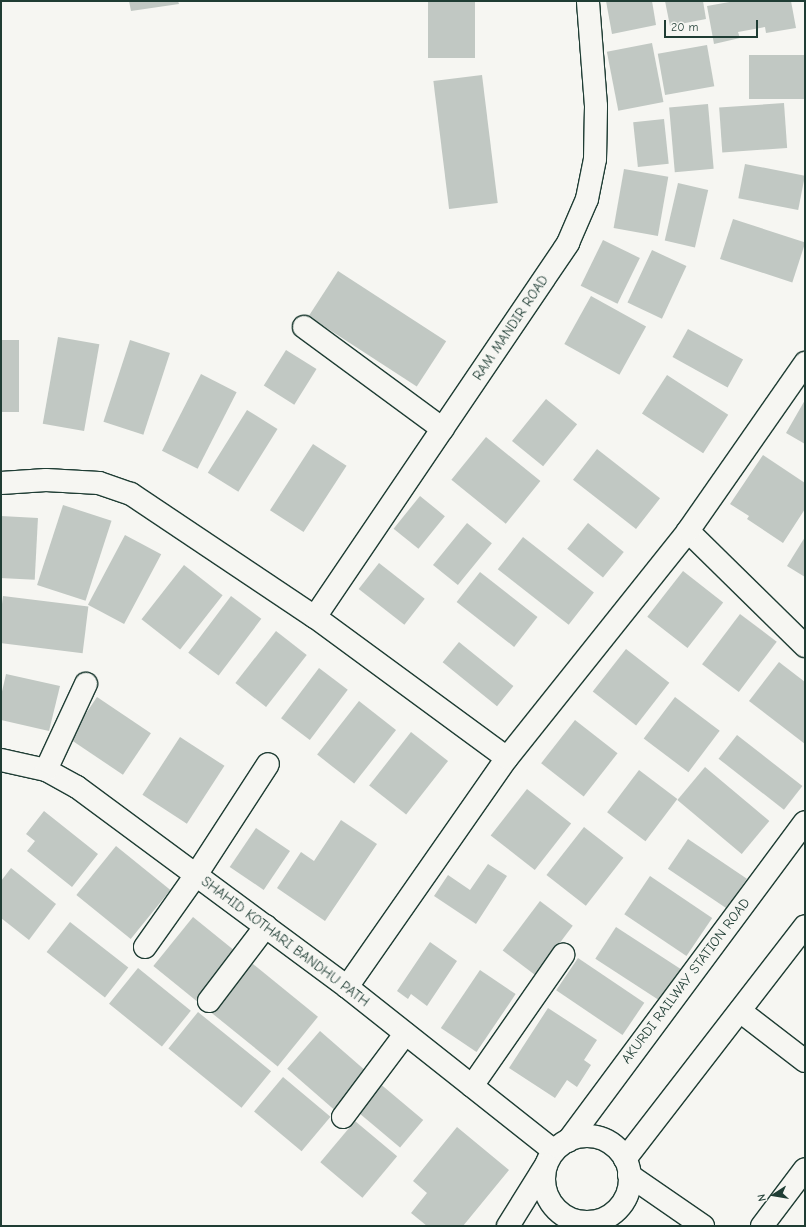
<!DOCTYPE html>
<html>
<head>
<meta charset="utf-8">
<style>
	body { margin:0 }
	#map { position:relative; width:806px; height:1227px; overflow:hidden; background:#f6f6f2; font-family:"Comic Neue",sans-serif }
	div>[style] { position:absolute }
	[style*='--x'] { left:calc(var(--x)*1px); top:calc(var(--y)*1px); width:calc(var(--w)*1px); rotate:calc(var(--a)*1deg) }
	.building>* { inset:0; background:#c1c8c3; transform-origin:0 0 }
	.roads { filter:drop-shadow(1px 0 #1f3d34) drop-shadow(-1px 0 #1f3d34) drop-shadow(0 1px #1f3d34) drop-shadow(0 -1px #1f3d34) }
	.minor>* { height:22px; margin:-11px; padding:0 11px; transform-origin:11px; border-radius:11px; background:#f6f6f2 }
	.major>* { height:22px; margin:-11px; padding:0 11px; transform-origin:11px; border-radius:11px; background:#f6f6f2 }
	.major>.ring { margin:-11px; padding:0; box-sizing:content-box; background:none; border:22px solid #f6f6f2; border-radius:50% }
	span { translate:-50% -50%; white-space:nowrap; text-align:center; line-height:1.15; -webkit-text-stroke:4px #f6f6f2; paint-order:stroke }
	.street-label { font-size:14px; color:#1f3d34 }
	.frame { position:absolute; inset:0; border:2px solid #1f3d34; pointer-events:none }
	.north { position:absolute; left:754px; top:1175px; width:40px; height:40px; -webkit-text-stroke:3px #f6f6f2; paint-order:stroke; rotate:258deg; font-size:11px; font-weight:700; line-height:16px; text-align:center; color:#1f3d34 }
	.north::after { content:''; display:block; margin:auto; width:14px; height:18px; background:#1f3d34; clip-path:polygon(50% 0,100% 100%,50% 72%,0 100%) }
	.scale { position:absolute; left:664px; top:20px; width:94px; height:18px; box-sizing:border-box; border:2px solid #1f3d34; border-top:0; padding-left:5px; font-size:12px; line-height:14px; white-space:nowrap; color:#1f3d34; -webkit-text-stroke:3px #f6f6f2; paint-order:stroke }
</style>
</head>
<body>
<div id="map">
	<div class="building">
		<div style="clip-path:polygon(129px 1px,178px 1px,179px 4px,131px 11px)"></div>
		<div style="left:428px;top:1px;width:47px;height:57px"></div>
		<div style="clip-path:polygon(606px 1px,652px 1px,656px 25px,612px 34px)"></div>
		<div style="clip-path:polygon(665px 1px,703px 1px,706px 19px,670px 26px)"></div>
		<div style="clip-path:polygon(735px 1px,791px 1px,796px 28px,766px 33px,765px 27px,738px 32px,740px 38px,714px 44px,707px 6px)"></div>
		<div style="left:652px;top:43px;width:60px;height:46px;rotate:79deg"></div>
		<div style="left:707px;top:45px;width:42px;height:50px;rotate:80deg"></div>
		<div style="left:805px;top:55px;width:44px;height:56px;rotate:90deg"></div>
		<div style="left:482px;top:75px;width:129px;height:49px;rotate:83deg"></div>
		<div style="left:784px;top:103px;width:45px;height:65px;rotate:86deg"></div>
		<div style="left:708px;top:104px;width:65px;height:39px;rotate:85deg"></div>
		<div style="left:664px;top:119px;width:45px;height:31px;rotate:84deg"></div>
		<div style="left:745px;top:164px;width:61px;height:35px;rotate:11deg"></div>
		<div style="left:624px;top:169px;width:45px;height:60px;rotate:10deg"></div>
		<div style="left:678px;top:183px;width:31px;height:59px;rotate:13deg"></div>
		<div style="left:733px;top:219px;width:76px;height:42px;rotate:18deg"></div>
		<div style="left:603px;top:240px;width:41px;height:51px;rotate:26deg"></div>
		<div style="left:652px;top:250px;width:38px;height:58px;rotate:25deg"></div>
		<div style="left:338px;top:271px;width:129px;height:54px;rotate:33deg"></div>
		<div style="left:591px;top:296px;width:63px;height:55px;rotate:29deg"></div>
		<div style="left:688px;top:329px;width:63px;height:32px;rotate:29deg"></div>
		<div style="left:58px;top:337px;width:42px;height:88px;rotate:10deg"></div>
		<div style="left:1px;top:340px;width:18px;height:72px"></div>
		<div style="left:130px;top:340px;width:42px;height:86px;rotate:18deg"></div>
		<div style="left:286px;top:350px;width:36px;height:42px;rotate:32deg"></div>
		<div style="left:201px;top:374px;width:40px;height:86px;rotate:27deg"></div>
		<div style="left:667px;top:375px;width:73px;height:46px;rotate:33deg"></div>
		<div style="left:546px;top:399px;width:40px;height:54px;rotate:39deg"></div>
		<div style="clip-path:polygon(805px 400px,805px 444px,786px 433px)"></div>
		<div style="left:247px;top:410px;width:36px;height:74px;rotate:32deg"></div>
		<div style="left:486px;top:437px;width:70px;height:55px;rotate:39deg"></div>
		<div style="left:313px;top:444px;width:40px;height:79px;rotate:33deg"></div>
		<div style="left:597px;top:449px;width:80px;height:39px;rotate:38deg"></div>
		<div style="clip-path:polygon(763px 455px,805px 483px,805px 509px,783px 543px,747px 519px,749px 516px,730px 504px)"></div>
		<div style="left:420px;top:496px;width:32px;height:42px;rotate:39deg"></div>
		<div style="left:63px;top:505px;width:51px;height:84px;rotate:18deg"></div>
		<div style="left:1px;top:516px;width:37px;height:62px;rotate:3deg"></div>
		<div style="left:467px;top:523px;width:32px;height:54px;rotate:39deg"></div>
		<div style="left:588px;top:523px;width:46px;height:33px;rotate:39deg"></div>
		<div style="left:125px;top:535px;width:41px;height:79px;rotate:28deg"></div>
		<div style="left:523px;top:537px;width:90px;height:41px;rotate:38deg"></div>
		<div style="clip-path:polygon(805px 537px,805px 577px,787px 566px)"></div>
		<div style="left:379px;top:563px;width:58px;height:33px;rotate:38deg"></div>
		<div style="left:184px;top:565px;width:49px;height:69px;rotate:38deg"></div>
		<div style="left:683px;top:571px;width:51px;height:58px;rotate:38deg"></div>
		<div style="left:480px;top:572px;width:73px;height:38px;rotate:38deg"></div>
		<div style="left:3px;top:596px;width:86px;height:47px;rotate:7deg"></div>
		<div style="left:231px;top:596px;width:38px;height:71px;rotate:37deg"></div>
		<div style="left:740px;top:614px;width:46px;height:63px;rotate:37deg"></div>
		<div style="left:276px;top:631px;width:39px;height:66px;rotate:38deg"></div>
		<div style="left:459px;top:642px;width:70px;height:26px;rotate:39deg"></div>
		<div style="left:626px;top:649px;width:55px;height:54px;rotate:38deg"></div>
		<div style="clip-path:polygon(779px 662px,805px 682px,805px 744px,749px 701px)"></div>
		<div style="left:319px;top:668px;width:36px;height:63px;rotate:37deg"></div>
		<div style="clip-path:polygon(6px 674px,60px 686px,49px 731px,1px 720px,1px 696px)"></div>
		<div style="left:97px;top:697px;width:65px;height:50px;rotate:34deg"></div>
		<div style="left:675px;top:697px;width:56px;height:52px;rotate:37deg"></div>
		<div style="left:359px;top:701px;width:47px;height:68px;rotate:38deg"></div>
		<div style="left:575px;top:720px;width:54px;height:55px;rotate:38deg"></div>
		<div style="left:411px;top:732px;width:47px;height:68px;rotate:38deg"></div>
		<div style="left:737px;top:735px;width:83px;height:30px;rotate:38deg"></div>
		<div style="left:180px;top:737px;width:53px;height:69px;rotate:33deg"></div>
		<div style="left:705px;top:767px;width:84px;height:43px;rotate:40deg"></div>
		<div style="left:639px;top:770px;width:48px;height:53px;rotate:37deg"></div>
		<div style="left:527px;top:789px;width:56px;height:59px;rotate:38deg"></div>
		<div style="clip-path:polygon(44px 811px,98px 854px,72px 887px,27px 851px,35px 841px,26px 834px)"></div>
		<div style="clip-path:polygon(341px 820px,377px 844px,325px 921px,277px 888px,301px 852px,314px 861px)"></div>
		<div style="left:584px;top:827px;width:50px;height:61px;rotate:38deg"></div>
		<div style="left:256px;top:828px;width:41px;height:47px;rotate:34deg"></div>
		<div style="left:688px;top:839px;width:71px;height:36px;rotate:34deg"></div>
		<div style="left:116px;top:846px;width:70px;height:63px;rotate:39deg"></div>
		<div style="clip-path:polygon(488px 864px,507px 876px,476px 924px,434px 896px,448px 875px,470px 890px)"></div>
		<div style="clip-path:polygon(11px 868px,56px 904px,29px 940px,1px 918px,1px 881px)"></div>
		<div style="left:650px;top:876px;width:75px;height:46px;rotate:34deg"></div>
		<div style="left:540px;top:901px;width:41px;height:62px;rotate:37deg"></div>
		<div style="left:193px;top:917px;width:56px;height:63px;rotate:39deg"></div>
		<div style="left:70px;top:922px;width:74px;height:38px;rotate:38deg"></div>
		<div style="left:616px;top:927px;width:78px;height:38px;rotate:33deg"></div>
		<div style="clip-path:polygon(430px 942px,457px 961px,427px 1006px,411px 994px,408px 999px,397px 991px)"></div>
		<div style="left:578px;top:958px;width:80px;height:39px;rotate:34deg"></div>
		<div style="left:248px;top:960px;width:90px;height:64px;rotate:39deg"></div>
		<div style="left:138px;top:968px;width:68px;height:46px;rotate:39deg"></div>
		<div style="left:480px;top:970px;width:43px;height:70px;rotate:34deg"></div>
		<div style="clip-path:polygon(548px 1008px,597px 1040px,584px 1060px,591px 1065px,577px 1087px,567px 1080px,555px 1098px,509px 1068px)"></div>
		<div style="left:198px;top:1012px;width:94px;height:47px;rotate:39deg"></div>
		<div style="left:320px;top:1031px;width:65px;height:50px;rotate:41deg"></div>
		<div style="left:283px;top:1077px;width:62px;height:45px;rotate:40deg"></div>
		<div style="left:378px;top:1082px;width:59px;height:36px;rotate:40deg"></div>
		<div style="left:355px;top:1121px;width:55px;height:54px;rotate:40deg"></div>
		<div style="clip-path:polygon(457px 1127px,509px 1170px,463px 1226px,427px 1226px,411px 1213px,427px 1193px,413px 1181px)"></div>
	</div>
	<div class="roads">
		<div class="minor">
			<div style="--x:304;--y:327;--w:172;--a:36.3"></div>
			<div style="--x:1;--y:483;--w:45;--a:-3.8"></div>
			<div style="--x:46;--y:480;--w:53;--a:3.2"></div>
			<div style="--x:99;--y:483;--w:34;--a:19"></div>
			<div style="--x:131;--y:494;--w:221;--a:33.8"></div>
			<div style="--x:315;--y:617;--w:238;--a:36.3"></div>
			<div style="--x:688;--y:531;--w:164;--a:44.5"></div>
			<div style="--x:315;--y:617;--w:452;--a:-55.9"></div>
			<div style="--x:568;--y:243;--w:48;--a:-66.6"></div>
			<div style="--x:587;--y:199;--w:41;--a:-78.7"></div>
			<div style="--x:595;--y:159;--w:53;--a:-88.9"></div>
			<div style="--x:596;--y:106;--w:105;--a:-94.4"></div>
			<div style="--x:1;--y:760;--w:46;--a:12.5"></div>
			<div style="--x:46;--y:770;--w:35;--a:29"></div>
			<div style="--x:77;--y:787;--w:336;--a:36.5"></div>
			<div style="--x:347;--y:987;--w:264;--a:38.4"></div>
			<div style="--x:46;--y:770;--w:95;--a:-65.1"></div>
			<div style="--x:145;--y:947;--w:88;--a:-54.7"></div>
			<div style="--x:196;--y:875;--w:132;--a:-57"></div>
			<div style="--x:347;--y:987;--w:279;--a:-55.1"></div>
			<div style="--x:507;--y:758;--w:290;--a:-51.4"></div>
			<div style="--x:688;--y:531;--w:205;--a:-55.1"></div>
			<div style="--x:209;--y:1001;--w:94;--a:-52.8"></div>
			<div style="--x:740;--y:1011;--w:82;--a:37.6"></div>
			<div style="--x:472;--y:1086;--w:160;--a:-55.2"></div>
			<div style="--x:343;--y:1117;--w:104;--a:-53.2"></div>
			<div style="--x:762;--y:1226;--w:71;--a:-53"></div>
		</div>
		<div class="major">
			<div class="ring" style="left:544px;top:1136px;width:64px;height:64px"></div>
			<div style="--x:568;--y:1141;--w:397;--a:-53.4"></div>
			<div style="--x:625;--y:1159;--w:294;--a:-52.3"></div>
			<div style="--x:629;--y:1175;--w:90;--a:34.6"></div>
			<div style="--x:508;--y:1226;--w:72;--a:-58.1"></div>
		</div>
	</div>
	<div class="street-label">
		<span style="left:511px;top:328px;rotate:-56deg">RAM MANDIR ROAD</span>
		<span style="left:285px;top:942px;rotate:37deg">SHAHID KOTHARI BANDHU PATH</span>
		<span style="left:686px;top:981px;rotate:-53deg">AKURDI RAILWAY STATION ROAD</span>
	</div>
	<div class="frame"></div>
	<div class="north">N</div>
	<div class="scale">20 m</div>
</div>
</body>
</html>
